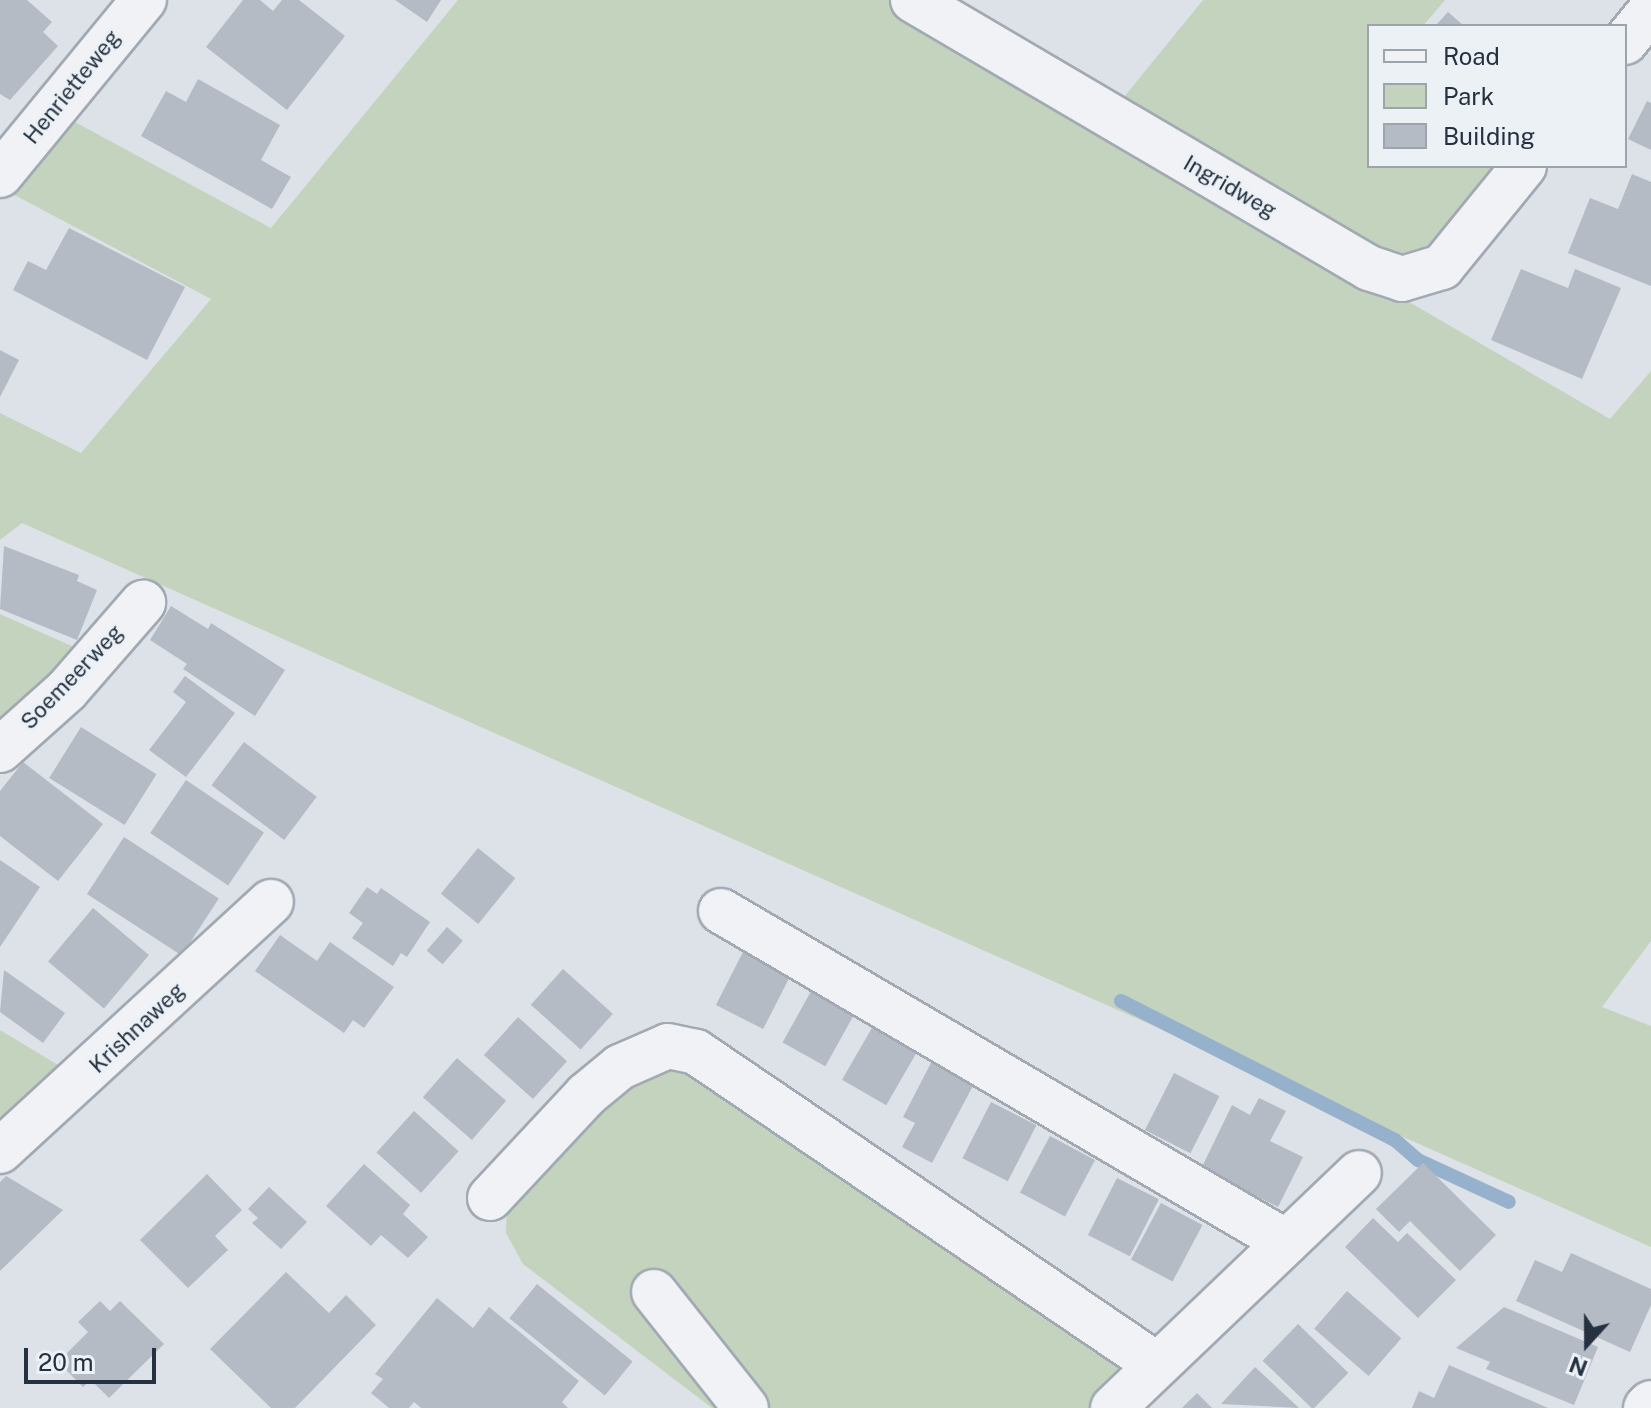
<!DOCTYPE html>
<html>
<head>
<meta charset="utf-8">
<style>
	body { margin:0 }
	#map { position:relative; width:1651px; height:1408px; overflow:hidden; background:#dde2e8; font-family:"Public Sans",sans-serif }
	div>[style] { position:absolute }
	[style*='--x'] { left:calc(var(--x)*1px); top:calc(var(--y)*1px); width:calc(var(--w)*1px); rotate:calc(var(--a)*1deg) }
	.green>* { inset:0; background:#c4d3bd }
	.stream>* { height:14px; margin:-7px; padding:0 7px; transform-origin:7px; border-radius:7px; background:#95b1cb }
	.building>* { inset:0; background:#b4bbc5; transform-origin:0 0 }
	.roads { filter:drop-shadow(2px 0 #a2a9b2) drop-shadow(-2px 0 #a2a9b2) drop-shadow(0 2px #a2a9b2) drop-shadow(0 -2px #a2a9b2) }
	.minor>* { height:44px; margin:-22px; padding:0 22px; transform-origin:22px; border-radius:22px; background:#f0f2f6 }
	span { translate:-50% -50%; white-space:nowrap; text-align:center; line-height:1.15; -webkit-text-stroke:6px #ecf1f6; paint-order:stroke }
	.street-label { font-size:22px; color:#253040 }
	.legend { position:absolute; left:1367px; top:24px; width:260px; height:144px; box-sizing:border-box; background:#ecf1f6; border:2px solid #9ca4ad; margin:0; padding:10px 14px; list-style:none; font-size:24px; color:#253040 }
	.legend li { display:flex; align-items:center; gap:16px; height:40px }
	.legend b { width:40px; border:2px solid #9ca4ad }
	.north { position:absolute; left:1547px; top:1304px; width:80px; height:80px; -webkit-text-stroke:6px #ecf1f6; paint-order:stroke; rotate:201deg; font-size:22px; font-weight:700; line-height:32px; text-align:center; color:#253040 }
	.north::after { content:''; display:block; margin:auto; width:28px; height:36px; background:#253040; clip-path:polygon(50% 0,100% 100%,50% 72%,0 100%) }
	.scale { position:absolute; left:24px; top:1348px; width:132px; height:36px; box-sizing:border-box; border:4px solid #253040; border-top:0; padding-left:10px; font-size:24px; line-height:28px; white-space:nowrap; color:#253040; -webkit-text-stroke:6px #ecf1f6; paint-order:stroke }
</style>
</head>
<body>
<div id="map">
	<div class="green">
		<div style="clip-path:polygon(458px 0,891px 0,1610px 419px,1651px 371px,1651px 941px,1602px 1007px,1651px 1026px,1651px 1247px,22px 523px,0 540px,0 413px,81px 453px,211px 299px,5px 190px,64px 116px,271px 228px)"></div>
		<div style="clip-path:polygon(1203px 0,1445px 0,1423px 26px,1369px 26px,1369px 166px,1500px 166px,1444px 248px,1401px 269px,1115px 108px)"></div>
		<div style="clip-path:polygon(0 614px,76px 648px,0 736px)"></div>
		<div style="clip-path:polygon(0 1030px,73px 1074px,0 1126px)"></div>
		<div style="clip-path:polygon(681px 1063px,1115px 1359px,1122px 1378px,1098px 1408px,712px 1408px,523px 1264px,506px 1233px,507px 1205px,609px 1095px)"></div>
	</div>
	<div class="stream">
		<div style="--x:1121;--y:1001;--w:307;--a:26.9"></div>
		<div style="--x:1395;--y:1140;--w:30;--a:41"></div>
		<div style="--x:1418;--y:1160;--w:100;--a:24.8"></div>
	</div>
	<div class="building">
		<div style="clip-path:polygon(0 0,27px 0,52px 22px,43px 32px,58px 46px,10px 100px,0 94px)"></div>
		<div style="clip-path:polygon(243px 0,260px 0,273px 11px,282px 0,299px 0,345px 36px,287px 110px,206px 47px)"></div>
		<div style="clip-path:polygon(395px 0,441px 0,427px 22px)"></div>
		<div style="clip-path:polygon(1448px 12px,1464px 26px,1435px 26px)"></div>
		<div style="clip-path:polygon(198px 79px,280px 125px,261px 160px,291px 177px,272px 209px,141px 136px,166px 91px,186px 102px)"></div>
		<div style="clip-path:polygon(1647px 101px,1651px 103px,1651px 150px,1628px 139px)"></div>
		<div style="clip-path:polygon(1632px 174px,1651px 182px,1651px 286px,1568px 253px,1590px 198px,1618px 209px)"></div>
		<div style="clip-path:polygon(69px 228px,185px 287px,147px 360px,13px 290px,28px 261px,46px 270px)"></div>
		<div style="clip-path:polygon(1521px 269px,1568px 288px,1575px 269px,1621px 288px,1582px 379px,1491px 340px)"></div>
		<div style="clip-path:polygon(0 350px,19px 360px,0 397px)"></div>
		<div style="clip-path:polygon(4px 546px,79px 575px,77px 581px,97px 590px,77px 640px,0 609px)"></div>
		<div style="clip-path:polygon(171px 606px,208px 629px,211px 623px,285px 670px,255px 716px,183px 669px,187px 664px,150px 640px)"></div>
		<div style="clip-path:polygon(185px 676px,235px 713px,186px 777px,149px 750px,186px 702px,173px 692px)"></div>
		<div style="left:81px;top:727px;width:89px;height:60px;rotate:32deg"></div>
		<div style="left:244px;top:742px;width:91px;height:54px;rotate:37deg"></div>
		<div style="clip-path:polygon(23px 762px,103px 824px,58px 881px,0 836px,0 791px)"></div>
		<div style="left:186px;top:780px;width:94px;height:64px;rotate:34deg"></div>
		<div style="left:124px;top:837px;width:113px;height:68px;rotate:33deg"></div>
		<div style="left:478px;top:848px;width:48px;height:59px;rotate:39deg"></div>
		<div style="clip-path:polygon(0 860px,40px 887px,0 947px)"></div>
		<div style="clip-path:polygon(367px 887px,377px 894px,381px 888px,430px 922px,407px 957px,401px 953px,393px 966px,352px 938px,363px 923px,349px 913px)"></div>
		<div style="left:93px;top:908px;width:73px;height:70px;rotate:40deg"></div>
		<div style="left:447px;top:927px;width:21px;height:31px;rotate:41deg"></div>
		<div style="clip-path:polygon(280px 935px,317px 961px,330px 942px,394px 987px,364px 1028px,353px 1020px,344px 1033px,255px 971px)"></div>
		<div style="left:745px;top:948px;width:53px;height:64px;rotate:27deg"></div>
		<div style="left:563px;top:969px;width:67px;height:48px;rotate:42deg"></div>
		<div style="clip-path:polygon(4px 970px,65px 1013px,43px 1043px,0 1012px)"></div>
		<div style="left:815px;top:984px;width:49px;height:67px;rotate:29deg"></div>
		<div style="left:880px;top:1014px;width:51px;height:76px;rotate:30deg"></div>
		<div style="left:518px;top:1017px;width:66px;height:51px;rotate:42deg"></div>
		<div style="left:457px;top:1058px;width:65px;height:52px;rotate:41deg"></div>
		<div style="clip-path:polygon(933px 1059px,975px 1082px,932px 1163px,902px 1147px,915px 1123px,903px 1117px)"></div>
		<div style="left:1174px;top:1073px;width:51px;height:64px;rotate:27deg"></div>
		<div style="clip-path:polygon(1259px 1098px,1286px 1111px,1270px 1141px,1303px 1157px,1278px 1207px,1201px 1169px,1232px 1105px,1250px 1115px)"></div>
		<div style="left:991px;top:1102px;width:51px;height:63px;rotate:27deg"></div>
		<div style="left:414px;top:1111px;width:60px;height:56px;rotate:42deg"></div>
		<div style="left:1050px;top:1136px;width:51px;height:64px;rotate:28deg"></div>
		<div style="clip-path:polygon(1423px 1163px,1496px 1235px,1460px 1271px,1410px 1221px,1399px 1232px,1376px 1209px)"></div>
		<div style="clip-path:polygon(364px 1164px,410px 1205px,403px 1214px,428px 1237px,408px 1258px,381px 1235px,371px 1246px,326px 1206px)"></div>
		<div style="clip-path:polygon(207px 1174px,242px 1210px,215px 1236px,228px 1250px,188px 1288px,140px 1240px)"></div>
		<div style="clip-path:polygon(6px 1176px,63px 1210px,0 1271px,0 1182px)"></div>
		<div style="left:1117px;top:1178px;width:47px;height:64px;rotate:27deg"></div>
		<div style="clip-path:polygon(269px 1187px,307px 1222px,281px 1249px,252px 1223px,258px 1218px,248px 1209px)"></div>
		<div style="left:1161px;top:1203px;width:47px;height:64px;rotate:28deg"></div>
		<div style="clip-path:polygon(1373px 1218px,1398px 1242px,1407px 1233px,1456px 1280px,1418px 1318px,1345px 1247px)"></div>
		<div style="clip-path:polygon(1571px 1253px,1651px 1289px,1651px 1305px,1630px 1352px,1516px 1301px,1535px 1260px,1562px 1272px)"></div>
		<div style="clip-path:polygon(286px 1272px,329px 1313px,346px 1295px,376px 1325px,295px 1408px,271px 1408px,210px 1349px)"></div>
		<div style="left:537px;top:1284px;width:123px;height:44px;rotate:39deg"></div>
		<div style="left:1347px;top:1291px;width:72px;height:50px;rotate:41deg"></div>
		<div style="clip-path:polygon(437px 1298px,473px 1328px,489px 1307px,579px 1381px,562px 1402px,568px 1408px,421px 1408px,414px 1402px,409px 1408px,389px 1408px,371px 1393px,383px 1379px,375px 1374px)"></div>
		<div style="clip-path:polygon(100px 1301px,110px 1311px,120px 1301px,164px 1344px,109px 1398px,91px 1380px,83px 1387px,58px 1362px,88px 1332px,78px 1322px)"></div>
		<div style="clip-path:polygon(1504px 1307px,1598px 1347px,1574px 1405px,1486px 1369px,1490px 1362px,1456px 1348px)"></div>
		<div style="left:1298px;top:1324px;width:70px;height:51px;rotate:44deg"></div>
		<div style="clip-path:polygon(1449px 1365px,1548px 1408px,1412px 1408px,1419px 1391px,1434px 1398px)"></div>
		<div style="clip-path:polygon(1255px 1367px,1299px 1408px,1221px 1404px)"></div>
		<div style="clip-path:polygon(1197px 1393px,1212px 1408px,1182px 1408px)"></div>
	</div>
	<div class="roads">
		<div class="minor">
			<div style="--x:913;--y:0;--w:529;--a:30.44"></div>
			<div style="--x:1369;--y:268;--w:35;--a:18"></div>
			<div style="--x:1402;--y:279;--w:42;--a:-16.7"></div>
			<div style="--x:1442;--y:267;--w:130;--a:-50.9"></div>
			<div style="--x:1625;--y:42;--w:41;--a:-50.9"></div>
			<div style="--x:0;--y:175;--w:227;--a:-50.6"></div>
			<div style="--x:0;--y:750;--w:90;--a:-41.8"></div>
			<div style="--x:67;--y:690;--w:116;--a:-48.9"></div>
			<div style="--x:721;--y:911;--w:655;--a:30.36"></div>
			<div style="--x:0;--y:1151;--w:368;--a:-42.6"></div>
			<div style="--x:490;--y:1198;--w:141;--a:-47"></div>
			<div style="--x:586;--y:1095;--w:44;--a:-39.5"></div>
			<div style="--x:620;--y:1067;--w:52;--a:-23.6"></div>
			<div style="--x:668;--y:1046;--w:29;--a:12"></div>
			<div style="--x:696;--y:1052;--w:557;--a:34.17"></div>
			<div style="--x:654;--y:1292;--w:148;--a:51.6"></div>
			<div style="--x:1113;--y:1408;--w:340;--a:-43.7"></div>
			<div style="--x:1646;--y:1408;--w:7;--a:-45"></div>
		</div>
	</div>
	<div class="street-label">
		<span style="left:72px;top:87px;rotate:-51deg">Henrietteweg</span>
		<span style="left:1230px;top:187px;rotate:30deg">Ingridweg</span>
		<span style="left:72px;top:677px;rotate:-46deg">Soemeerweg</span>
		<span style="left:137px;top:1028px;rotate:-43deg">Krishnaweg</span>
	</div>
	<ul class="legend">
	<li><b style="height:10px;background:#f0f2f6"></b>Road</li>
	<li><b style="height:22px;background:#c4d3bd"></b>Park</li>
	<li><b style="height:22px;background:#b4bbc5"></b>Building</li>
	</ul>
	<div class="north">N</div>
	<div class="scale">20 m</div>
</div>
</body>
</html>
